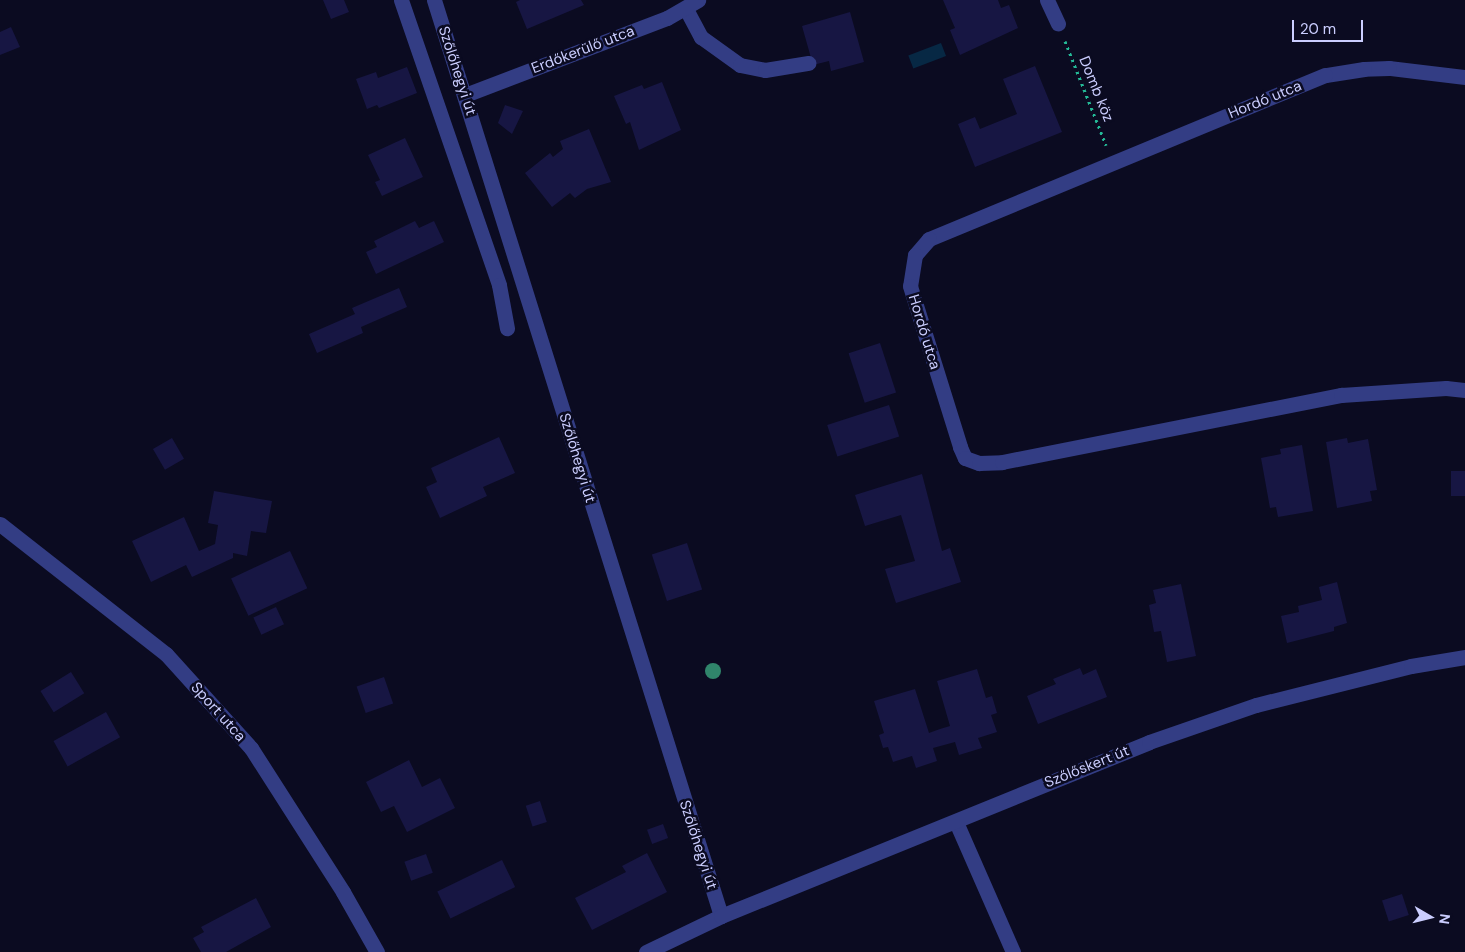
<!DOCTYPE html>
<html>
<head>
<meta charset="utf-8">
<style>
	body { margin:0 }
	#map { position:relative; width:1465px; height:952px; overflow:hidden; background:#0b0b21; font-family:"DM Sans",sans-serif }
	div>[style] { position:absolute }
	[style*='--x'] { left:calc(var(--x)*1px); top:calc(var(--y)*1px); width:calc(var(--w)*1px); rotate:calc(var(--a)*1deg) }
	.water>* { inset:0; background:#072844; transform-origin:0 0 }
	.building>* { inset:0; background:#171643; transform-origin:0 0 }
	.path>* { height:3px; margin-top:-1.5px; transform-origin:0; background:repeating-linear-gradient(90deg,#24ba97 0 2.5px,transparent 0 6.5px) }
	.minor>* { height:15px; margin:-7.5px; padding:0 7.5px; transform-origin:7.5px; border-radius:7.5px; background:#333d84 }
	.trees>* { width:16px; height:16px; margin:-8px; border-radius:50%; background:#30856b }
	span { translate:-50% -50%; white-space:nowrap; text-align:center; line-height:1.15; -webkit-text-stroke:5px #0b0b21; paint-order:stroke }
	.street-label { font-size:15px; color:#cbceff }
	.north { position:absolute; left:1405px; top:892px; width:50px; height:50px; -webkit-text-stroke:4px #0b0b21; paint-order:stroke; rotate:98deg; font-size:14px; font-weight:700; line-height:20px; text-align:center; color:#cbceff }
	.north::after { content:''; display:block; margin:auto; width:18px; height:22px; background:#cbceff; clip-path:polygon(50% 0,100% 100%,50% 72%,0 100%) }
	.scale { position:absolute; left:1292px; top:20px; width:71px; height:22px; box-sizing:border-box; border:2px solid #cbceff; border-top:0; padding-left:6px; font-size:15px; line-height:18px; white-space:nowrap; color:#cbceff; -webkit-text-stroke:4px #0b0b21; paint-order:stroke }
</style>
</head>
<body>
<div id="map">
	<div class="water">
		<div style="left:941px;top:43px;width:14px;height:35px;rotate:69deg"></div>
	</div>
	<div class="building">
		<div style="clip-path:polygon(323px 0,344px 0,349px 12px,331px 19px)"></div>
		<div style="clip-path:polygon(520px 0,581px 0,584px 5px,527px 29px,516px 2px)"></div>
		<div style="clip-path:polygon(943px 0,998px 0,1001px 8px,1009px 5px,1018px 28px,960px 55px,950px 30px,955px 28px)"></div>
		<div style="clip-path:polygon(850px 12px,864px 62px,831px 71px,829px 61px,813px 65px,802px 26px)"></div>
		<div style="clip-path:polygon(11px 27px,20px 47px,0 55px,0 32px)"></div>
		<div style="clip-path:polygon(1035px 66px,1062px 132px,975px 167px,958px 124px,975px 117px,980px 129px,1017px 114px,1003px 79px)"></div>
		<div style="clip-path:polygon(407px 67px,417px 93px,379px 108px,377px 105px,367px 109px,356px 79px,376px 72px,378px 78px)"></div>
		<div style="clip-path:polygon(662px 82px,681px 130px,639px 150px,630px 122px,626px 124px,614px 96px,642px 85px,644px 89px)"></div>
		<div style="clip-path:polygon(505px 105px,523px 111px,512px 134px,498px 123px)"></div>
		<div style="clip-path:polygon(589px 129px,611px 182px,587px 189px,575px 198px,570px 193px,552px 207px,525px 173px,550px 153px,553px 157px,563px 149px,560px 141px)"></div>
		<div style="clip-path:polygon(405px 138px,423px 177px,382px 196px,375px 182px,380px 180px,368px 155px)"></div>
		<div style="clip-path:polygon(415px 221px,419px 228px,434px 221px,444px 242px,376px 274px,366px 252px,377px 247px,374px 241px)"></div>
		<div style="clip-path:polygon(399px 288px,407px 307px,361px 327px,363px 333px,317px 353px,309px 334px,355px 314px,352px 308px)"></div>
		<div style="left:880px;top:343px;width:52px;height:33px;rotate:72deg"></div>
		<div style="left:889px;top:405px;width:33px;height:65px;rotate:72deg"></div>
		<div style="clip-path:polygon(499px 437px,515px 473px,483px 487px,487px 496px,440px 518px,426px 487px,437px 482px,431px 468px)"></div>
		<div style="left:172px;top:438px;width:24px;height:22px;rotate:60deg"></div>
		<div style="clip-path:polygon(1347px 438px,1348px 443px,1368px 439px,1377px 490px,1370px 491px,1372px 501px,1337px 508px,1326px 442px)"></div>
		<div style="clip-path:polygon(1302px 445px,1313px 511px,1278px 517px,1276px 507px,1270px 508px,1261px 458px,1281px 454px,1280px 449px)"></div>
		<div style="left:1451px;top:471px;width:14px;height:25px"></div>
		<div style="clip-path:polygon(922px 474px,942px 551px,950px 548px,961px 582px,896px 603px,885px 569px,915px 561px,901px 515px,865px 526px,855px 495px)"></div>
		<div style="clip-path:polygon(214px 491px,272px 501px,266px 533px,251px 531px,247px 556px,233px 553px,233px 558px,192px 577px,186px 565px,151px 582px,132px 541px,184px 517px,199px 551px,215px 544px,218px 525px,208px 523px)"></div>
		<div style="left:687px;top:543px;width:49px;height:37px;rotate:72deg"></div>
		<div style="left:290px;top:551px;width:41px;height:65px;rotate:65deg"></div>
		<div style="clip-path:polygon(1337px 582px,1347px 623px,1334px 627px,1334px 631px,1287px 643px,1281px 616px,1299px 612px,1298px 606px,1322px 600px,1319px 587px)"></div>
		<div style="clip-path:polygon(1181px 584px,1196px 656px,1167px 662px,1161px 631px,1154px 632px,1149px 605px,1156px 603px,1153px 590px)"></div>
		<div style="left:276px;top:607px;width:19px;height:25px;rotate:65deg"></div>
		<div style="clip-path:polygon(1080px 668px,1083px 675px,1096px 669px,1107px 697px,1038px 724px,1027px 696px,1056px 684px,1053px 679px)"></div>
		<div style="clip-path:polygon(977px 669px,986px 698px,992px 696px,997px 713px,991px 715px,997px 732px,978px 738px,982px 748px,959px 755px,955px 742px,933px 748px,937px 761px,916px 768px,912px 756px,893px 762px,888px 747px,883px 748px,879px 735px,884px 733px,874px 701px,915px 689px,929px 733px,940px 729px,950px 726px,937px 681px)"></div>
		<div style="left:71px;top:672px;width:25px;height:36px;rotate:58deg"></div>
		<div style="left:384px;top:677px;width:28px;height:29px;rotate:71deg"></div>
		<div style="left:106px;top:712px;width:29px;height:60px;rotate:61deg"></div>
		<div style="clip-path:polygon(409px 760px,422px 787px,440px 778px,455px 808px,407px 832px,394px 806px,381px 812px,366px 782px)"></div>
		<div style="left:540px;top:801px;width:22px;height:15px;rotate:72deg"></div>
		<div style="left:663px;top:824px;width:15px;height:17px;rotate:70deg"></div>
		<div style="clip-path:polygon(647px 853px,667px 892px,592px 930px,575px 898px,626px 872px,622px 866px)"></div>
		<div style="left:426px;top:854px;width:20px;height:23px;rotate:70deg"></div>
		<div style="left:502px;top:860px;width:30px;height:72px;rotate:64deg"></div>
		<div style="left:1402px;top:894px;width:22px;height:21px;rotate:72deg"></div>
		<div style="clip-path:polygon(256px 898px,271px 927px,226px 952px,201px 952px,193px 938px,204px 932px,201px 927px)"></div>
	</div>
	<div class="path">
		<div style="--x:1065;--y:41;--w:112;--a:68.5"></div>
	</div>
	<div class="minor">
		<div style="--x:401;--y:0;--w:301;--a:71"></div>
		<div style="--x:499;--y:285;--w:44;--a:79.5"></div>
		<div style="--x:434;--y:0;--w:960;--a:72.6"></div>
		<div style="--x:1047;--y:0;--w:26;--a:65"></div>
		<div style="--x:686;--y:9;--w:32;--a:62"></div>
		<div style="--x:701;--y:37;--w:48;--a:35.7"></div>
		<div style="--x:740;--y:65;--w:25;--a:11"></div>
		<div style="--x:765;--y:70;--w:44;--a:-9.2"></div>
		<div style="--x:1465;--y:77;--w:77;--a:-173.2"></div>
		<div style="--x:1389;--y:68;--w:25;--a:178"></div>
		<div style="--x:1364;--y:69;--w:39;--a:171"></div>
		<div style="--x:1325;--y:75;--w:429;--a:157.5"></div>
		<div style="--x:929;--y:239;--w:21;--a:131"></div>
		<div style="--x:915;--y:255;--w:31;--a:99"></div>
		<div style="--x:910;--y:286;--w:169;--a:72.7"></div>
		<div style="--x:960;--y:447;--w:12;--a:66"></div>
		<div style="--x:965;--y:458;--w:15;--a:20"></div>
		<div style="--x:979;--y:463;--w:23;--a:-2"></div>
		<div style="--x:1002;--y:462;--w:346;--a:-11.2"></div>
		<div style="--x:1341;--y:395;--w:105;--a:-3.8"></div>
		<div style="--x:1446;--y:388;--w:19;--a:6"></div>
		<div style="--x:465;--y:95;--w:216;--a:-20.9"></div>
		<div style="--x:667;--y:18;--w:36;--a:-30"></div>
		<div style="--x:0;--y:524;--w:211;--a:38.1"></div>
		<div style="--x:166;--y:654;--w:127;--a:47.9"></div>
		<div style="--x:251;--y:748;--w:171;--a:57.4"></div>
		<div style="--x:343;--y:892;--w:69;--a:60.5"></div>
		<div style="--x:956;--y:822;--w:142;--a:66.3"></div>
		<div style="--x:646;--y:952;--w:83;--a:-25.6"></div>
		<div style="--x:721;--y:916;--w:462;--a:-22.1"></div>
		<div style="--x:1149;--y:742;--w:113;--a:-19.1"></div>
		<div style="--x:1256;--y:705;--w:160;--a:-14.1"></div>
		<div style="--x:1411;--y:666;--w:55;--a:-9.5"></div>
	</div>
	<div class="trees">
		<div style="left:713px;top:671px"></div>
	</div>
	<div class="street-label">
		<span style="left:583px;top:50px;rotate:-21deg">Erdőkerülő utca</span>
		<span style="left:457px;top:71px;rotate:72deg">Szőlőhegyi út</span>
		<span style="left:1096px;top:89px;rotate:68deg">Domb köz</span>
		<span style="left:1265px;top:100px;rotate:-22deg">Hordó utca</span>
		<span style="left:924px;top:332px;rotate:73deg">Hordó utca</span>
		<span style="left:577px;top:458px;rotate:73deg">Szőlőhegyi út</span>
		<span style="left:218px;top:712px;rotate:48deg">Sport utca</span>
		<span style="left:1087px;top:767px;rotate:-22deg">Szőlőskert út</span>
		<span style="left:698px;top:845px;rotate:72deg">Szőlőhegyi út</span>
	</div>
	<div class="north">N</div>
	<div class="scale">20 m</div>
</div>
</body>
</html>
